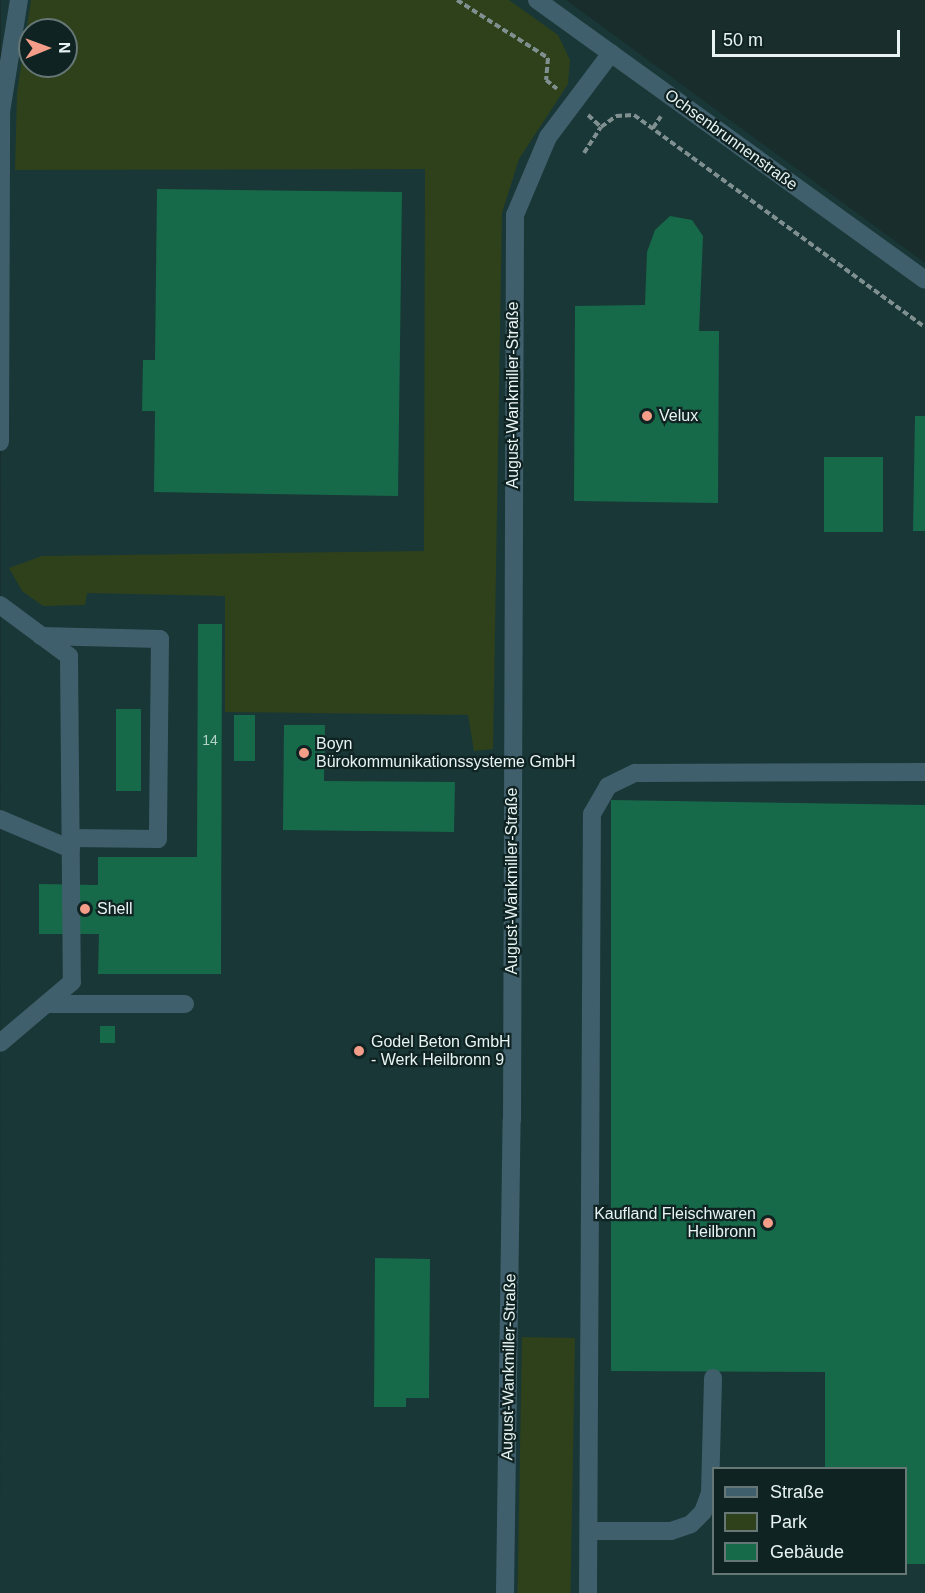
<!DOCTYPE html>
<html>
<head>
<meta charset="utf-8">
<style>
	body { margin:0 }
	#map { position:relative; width:925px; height:1593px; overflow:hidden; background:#192d2d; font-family:Helvetica,sans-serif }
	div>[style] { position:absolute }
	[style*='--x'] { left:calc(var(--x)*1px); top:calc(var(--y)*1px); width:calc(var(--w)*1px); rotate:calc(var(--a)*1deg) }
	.built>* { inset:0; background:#193736 }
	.green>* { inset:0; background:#2f411b; transform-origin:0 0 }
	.building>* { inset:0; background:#166a49; transform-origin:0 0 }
	.path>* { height:4px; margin-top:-2px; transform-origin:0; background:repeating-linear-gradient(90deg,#809090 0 6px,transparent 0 9px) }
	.minor>* { height:18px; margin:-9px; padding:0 9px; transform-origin:9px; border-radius:9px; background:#405f6c }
	.dots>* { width:16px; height:16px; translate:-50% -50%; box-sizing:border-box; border:3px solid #102323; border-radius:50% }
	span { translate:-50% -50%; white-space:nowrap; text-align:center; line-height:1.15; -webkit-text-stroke:4.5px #102323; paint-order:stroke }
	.number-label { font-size:14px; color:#b4d2c8 }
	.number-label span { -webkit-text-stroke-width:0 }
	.street-label { font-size:16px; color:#e8f4f3 }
	.poi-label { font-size:16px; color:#e8f4f3 }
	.left { translate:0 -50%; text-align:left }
	.right { translate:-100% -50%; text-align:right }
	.legend { position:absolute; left:712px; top:1467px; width:195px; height:108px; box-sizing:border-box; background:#102323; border:2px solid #667776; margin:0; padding:8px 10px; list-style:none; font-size:18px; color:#e8f4f3 }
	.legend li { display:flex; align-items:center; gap:12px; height:30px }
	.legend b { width:30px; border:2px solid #667776 }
	.north { position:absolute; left:18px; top:18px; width:60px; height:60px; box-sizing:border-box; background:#102323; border:2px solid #667776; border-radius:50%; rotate:89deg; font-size:16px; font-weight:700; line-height:24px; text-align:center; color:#e8f4f3 }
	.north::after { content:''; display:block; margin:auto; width:21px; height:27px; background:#f49e89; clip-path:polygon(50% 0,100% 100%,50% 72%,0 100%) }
	.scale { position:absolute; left:712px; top:30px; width:188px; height:27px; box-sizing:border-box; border:3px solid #e8f4f3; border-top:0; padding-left:8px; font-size:18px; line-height:21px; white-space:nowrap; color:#e8f4f3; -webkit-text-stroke:4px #102323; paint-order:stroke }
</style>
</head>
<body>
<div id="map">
	<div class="built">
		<div style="clip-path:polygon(evenodd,1px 0,566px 0,925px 263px,925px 1593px,0 1593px,1px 0,30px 30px,66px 30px,66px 66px,30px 66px,30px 30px,1px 0,714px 1468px,906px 1468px,906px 1574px,714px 1574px,714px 1468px)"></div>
	</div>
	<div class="green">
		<div style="clip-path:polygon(evenodd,31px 0,509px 0,558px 35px,570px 60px,568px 84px,519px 159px,502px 213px,493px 749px,474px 751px,468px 715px,225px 712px,225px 596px,87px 593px,85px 605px,43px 606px,22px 591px,9px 568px,42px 556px,424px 551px,425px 169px,15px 170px,17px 93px,31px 0,30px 30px,66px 30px,66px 66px,30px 66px,30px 30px)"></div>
		<div style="left:522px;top:1337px;width:53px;height:256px;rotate:1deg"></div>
	</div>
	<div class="building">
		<div style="clip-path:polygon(157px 189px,402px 192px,398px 496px,154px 492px,155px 411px,142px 411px,143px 360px,155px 360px)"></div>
		<div style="clip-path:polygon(670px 216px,692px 220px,703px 236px,699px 331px,719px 331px,718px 503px,574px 501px,575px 306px,645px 305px,647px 252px,655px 230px)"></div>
		<div style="clip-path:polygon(915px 416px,925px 416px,925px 531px,913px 531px)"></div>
		<div style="left:824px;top:457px;width:59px;height:75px"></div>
		<div style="clip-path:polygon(198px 624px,222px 624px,221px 974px,98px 974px,99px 934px,39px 934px,39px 884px,98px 885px,98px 857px,197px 857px)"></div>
		<div style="left:116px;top:709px;width:25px;height:82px"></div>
		<div style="left:234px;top:715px;width:21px;height:46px"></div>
		<div style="clip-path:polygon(284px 725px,325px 725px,324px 781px,455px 782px,454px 832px,283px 830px)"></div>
		<div style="clip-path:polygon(611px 800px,925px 805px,925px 1564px,906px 1564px,906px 1468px,825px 1468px,825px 1372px,611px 1371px)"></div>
		<div style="left:100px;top:1026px;width:15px;height:17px"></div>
		<div style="clip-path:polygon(375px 1258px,430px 1259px,429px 1398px,406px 1398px,406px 1407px,374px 1407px)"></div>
	</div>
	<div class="path">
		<div style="--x:457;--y:0;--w:108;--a:32.5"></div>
		<div style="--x:548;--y:58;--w:22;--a:95"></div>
		<div style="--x:546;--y:80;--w:14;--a:39"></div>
		<div style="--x:588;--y:115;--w:18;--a:43"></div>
		<div style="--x:653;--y:128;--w:14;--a:-56"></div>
		<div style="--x:584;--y:153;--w:31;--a:-57"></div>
		<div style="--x:601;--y:127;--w:19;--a:-36"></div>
		<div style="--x:616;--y:116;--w:18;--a:-3"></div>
		<div style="--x:634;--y:115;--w:360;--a:36.1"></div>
	</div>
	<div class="minor">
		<div style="--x:537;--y:0;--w:478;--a:35.8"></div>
		<div style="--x:0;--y:442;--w:330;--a:-89.8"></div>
		<div style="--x:1;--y:112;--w:113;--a:-80.9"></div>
		<div style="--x:0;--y:605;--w:86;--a:36.5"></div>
		<div style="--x:69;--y:656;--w:326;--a:89.5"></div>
		<div style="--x:72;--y:982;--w:94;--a:139.7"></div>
		<div style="--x:41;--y:636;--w:119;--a:1.4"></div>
		<div style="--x:160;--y:639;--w:200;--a:90.6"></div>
		<div style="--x:158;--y:839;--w:87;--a:-179.3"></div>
		<div style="--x:0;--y:819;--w:77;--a:22.9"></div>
		<div style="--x:46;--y:1004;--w:139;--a:0"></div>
		<div style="--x:589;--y:1531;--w:82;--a:0"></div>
		<div style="--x:671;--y:1531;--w:21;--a:-19"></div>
		<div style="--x:691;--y:1524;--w:17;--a:-45"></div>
		<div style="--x:703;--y:1512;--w:20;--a:-70"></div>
		<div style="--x:710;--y:1493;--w:115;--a:-88.5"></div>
		<div style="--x:505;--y:1593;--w:473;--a:-89.2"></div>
		<div style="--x:512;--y:1120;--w:905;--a:-89.81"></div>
		<div style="--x:515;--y:215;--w:85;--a:-67.1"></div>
		<div style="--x:548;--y:137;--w:105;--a:-53.1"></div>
		<div style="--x:588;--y:1593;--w:779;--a:-89.71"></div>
		<div style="--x:592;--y:814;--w:32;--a:-60"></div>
		<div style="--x:608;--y:786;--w:30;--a:-26"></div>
		<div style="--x:635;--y:773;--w:290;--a:-0.2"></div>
	</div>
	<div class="dots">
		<div style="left:647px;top:416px;background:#f49e89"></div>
		<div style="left:304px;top:753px;background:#f49e89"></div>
		<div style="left:85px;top:909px;background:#f49e89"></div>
		<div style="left:359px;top:1051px;background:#f49e89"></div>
		<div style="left:768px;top:1223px;background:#f49e89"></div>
	</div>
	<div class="number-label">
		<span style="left:210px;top:740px">14</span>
	</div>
	<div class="street-label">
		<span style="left:731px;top:140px;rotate:36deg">Ochsenbrunnenstraße</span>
		<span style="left:513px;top:395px;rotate:-90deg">August-Wankmiller-Straße</span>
		<span style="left:512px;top:881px;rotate:-90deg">August-Wankmiller-Straße</span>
		<span style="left:509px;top:1367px;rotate:-89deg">August-Wankmiller-Straße</span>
	</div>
	<div class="poi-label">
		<span class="left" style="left:659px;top:416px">Velux</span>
		<span class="left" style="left:316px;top:753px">Boyn<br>Bürokommunikationssysteme GmbH</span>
		<span class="left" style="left:97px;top:909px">Shell</span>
		<span class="left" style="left:371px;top:1051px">Godel Beton GmbH<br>- Werk Heilbronn 9</span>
		<span class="right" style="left:756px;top:1223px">Kaufland Fleischwaren<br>Heilbronn</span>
	</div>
	<ul class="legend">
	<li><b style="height:8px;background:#405f6c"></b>Straße</li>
	<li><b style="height:16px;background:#2f411b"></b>Park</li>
	<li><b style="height:16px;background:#166a49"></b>Gebäude</li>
	</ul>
	<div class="north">N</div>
	<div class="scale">50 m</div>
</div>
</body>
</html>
